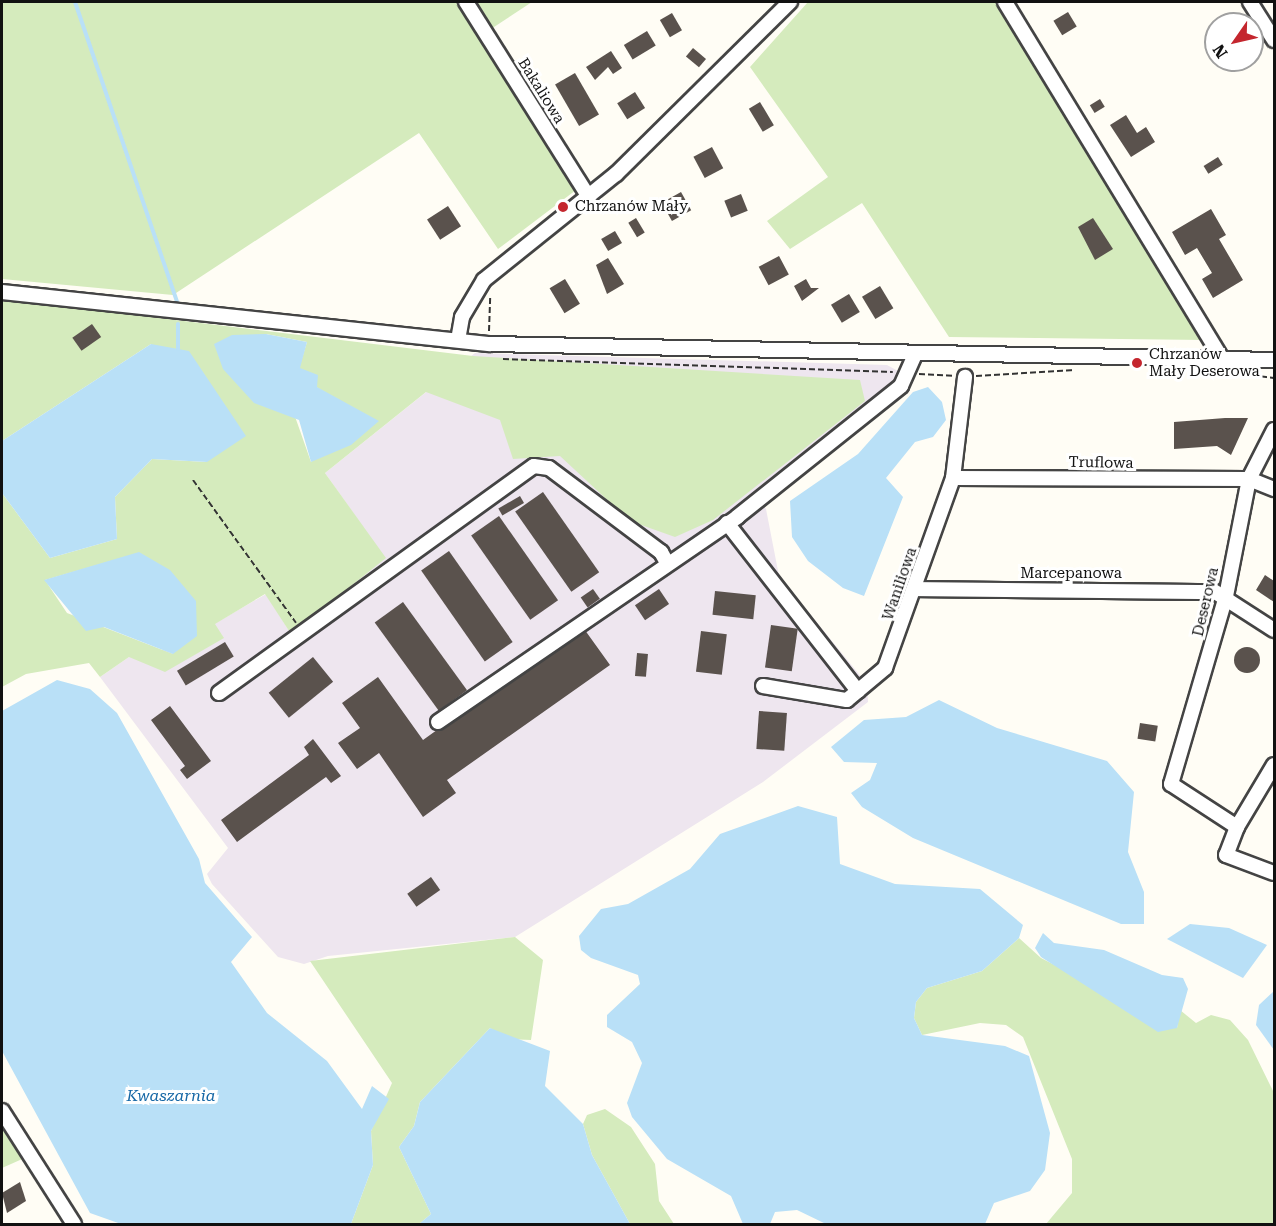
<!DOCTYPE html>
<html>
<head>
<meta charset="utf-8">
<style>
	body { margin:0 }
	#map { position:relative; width:1276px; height:1226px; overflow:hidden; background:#fffdf5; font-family:"Roboto Serif",serif }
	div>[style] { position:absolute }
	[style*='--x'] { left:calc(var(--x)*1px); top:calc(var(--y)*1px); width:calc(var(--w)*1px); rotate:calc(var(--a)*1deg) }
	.industrial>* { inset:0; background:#eee6ef }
	.green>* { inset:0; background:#d5ebbd }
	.water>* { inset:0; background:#b9e0f7 }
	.stream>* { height:4px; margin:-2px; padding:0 2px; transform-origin:2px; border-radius:2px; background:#b9e0f7 }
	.building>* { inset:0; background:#5a524d; transform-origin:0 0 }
	.round { border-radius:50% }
	.path>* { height:2px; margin-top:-1px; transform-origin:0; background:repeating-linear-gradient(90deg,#333 0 6px,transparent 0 9px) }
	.roads { filter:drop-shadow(2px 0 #444) drop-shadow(-2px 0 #444) drop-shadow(0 2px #444) drop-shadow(0 -2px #444) }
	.minor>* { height:14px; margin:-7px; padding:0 7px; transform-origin:7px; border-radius:7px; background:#fff }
	.dots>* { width:16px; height:16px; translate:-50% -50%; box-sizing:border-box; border:3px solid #fff; border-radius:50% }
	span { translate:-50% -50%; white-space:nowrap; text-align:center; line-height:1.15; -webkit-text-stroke:6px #fff; paint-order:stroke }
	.street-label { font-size:15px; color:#111 }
	.poi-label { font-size:15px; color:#111 }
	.left { translate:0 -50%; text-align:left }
	.water-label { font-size:16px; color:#1768a6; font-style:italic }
	.frame { position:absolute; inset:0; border:3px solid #111; pointer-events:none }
	.north { position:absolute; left:1204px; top:12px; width:60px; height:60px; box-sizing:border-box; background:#fff; border:2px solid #a0a0a0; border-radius:50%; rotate:236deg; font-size:16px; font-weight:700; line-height:24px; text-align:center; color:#111 }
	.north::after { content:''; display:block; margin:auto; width:21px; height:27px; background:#c4262e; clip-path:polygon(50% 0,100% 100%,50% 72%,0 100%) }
</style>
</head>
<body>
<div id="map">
	<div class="industrial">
		<div style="clip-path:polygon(475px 353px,887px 365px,898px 371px,892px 395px,757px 498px,766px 509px,779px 576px,867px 684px,868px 702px,763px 782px,515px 937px,328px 956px,304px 964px,278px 957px,212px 884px,207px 874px,228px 848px,100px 677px,129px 657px,223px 637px,214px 624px,266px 594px,291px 634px,385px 558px,325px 473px)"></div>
	</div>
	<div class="green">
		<div style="clip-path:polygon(2px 2px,459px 2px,576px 190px,498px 249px,419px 133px,173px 295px,2px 279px)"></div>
		<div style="clip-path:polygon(474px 2px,532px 2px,491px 29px)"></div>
		<div style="clip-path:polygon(808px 2px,995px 2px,1205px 340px,949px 337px,862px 203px,790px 249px,767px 221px,828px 177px,750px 67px)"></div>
		<div style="clip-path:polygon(evenodd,2px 299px,473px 356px,860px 380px,865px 401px,713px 520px,675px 537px,630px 521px,560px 456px,513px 459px,500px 420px,426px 392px,325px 473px,386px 558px,291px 634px,265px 594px,215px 624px,224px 638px,165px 672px,129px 657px,100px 677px,89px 663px,26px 674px,2px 687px,2px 493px,50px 558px,117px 539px,115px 497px,152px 459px,207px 462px,151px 344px,2px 441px,2px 299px,266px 334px,307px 342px,299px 368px,316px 387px,370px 418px,311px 462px,266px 334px,2px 299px,139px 553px,173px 654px,67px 613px,45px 580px,139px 553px)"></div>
		<div style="clip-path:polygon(515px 937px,543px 960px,531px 1040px,508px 1039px,490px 1028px,420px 1102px,414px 1126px,399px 1147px,431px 1214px,419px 1224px,351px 1224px,373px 1165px,371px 1131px,392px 1083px,310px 961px)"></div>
		<div style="clip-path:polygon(1019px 938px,1041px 958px,1177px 1028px,1180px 1010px,1196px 1023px,1211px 1015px,1230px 1020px,1248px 1040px,1274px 1093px,1274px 1224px,1046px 1224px,1072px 1193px,1072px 1159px,1023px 1037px,1006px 1025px,980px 1023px,922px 1035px,914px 1018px,916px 1002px,927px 988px,982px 971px)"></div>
		<div style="clip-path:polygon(2px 1104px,29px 1156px,2px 1168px)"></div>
		<div style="clip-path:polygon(605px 1109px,631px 1127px,655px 1164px,659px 1201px,674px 1224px,630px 1224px,592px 1155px,583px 1124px,587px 1115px)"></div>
	</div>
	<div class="water">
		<div style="clip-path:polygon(266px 334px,307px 342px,300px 368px,318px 375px,317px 387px,379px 421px,351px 445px,311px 462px,299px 420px,254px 403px,223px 369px,214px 344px,232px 335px)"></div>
		<div style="clip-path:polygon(151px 344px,189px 351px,246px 436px,207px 462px,152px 459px,115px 497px,117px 539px,50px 558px,2px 493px,2px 441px)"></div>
		<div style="clip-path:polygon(928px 387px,942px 402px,946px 420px,933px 437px,915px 442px,886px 478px,903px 497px,864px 596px,843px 588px,808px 561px,792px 537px,790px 501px,858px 454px,913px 392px)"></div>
		<div style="clip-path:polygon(139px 552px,170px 570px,196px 601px,197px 636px,173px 654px,104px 627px,86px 631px,44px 580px)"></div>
		<div style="clip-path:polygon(57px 680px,90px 689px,117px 713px,199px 859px,205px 883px,252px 937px,231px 962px,267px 1013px,327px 1061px,362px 1109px,372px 1086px,389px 1099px,371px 1131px,373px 1165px,351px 1224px,121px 1224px,90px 1213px,2px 1051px,2px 711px)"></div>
		<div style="clip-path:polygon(939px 700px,997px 728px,1107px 761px,1134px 792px,1128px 852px,1144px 892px,1144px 924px,1121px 924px,913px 838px,862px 807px,851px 793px,870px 780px,877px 763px,844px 762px,831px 747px,864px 720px,906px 717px)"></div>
		<div style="clip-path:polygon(798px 806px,837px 817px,840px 864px,895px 884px,980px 889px,1023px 925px,1019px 938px,982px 971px,927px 988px,916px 1002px,914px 1018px,922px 1035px,1005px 1046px,1029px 1056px,1050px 1133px,1045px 1170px,1030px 1191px,994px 1203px,985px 1224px,826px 1224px,797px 1210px,775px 1212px,770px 1224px,743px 1224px,731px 1196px,667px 1159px,632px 1117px,627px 1103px,642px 1063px,632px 1042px,607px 1027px,607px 1015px,640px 984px,638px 975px,591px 958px,581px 950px,579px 936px,601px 909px,628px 904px,690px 869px,720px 834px)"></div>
		<div style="clip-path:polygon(1190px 924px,1229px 928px,1267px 945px,1243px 978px,1167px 939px)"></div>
		<div style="clip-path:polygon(1043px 933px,1054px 943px,1104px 950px,1162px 975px,1183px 978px,1188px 989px,1177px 1028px,1158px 1032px,1041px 957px,1035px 948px)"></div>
		<div style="clip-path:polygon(1274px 991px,1274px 1050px,1256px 1025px,1259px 1005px)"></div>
		<div style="clip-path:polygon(490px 1028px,550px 1051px,545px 1086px,583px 1124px,592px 1155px,630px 1224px,419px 1224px,431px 1214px,399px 1147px,414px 1126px,420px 1102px)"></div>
	</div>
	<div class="stream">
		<div style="--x:75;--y:2;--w:316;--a:71.2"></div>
		<div style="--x:178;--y:324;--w:25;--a:90"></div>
	</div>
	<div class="building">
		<div style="left:1068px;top:12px;width:17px;height:17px;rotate:59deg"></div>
		<div style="left:672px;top:13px;width:20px;height:14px;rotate:60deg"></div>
		<div style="left:647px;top:31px;width:17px;height:27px;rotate:59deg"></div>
		<div style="left:693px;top:48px;width:17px;height:11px;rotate:40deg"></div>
		<div style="clip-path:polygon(611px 51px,622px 68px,613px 74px,608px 67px,595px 80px,586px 67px)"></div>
		<div style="left:575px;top:73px;width:48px;height:23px;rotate:60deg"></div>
		<div style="left:635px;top:92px;width:19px;height:21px;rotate:58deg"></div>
		<div style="left:1100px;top:99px;width:9px;height:12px;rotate:58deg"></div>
		<div style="left:760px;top:102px;width:27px;height:13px;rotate:59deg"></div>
		<div style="clip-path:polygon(1126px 115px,1137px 133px,1146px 127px,1155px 142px,1131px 157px,1110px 125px)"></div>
		<div style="left:712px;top:147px;width:24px;height:21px;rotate:62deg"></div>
		<div style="left:1218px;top:157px;width:9px;height:17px;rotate:58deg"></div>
		<div style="left:681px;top:192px;width:21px;height:22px;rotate:61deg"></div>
		<div style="left:741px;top:194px;width:18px;height:18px;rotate:68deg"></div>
		<div style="left:448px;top:206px;width:24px;height:25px;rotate:57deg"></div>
		<div style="clip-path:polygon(1211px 209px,1226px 235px,1219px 239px,1243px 280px,1213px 298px,1202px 279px,1212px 273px,1197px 248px,1185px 255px,1172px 232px)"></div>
		<div style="left:636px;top:218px;width:17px;height:9px;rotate:59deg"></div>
		<div style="clip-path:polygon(1093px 218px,1113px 249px,1095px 260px,1078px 227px)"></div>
		<div style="left:615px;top:231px;width:14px;height:16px;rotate:60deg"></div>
		<div style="left:779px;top:256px;width:21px;height:23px;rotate:62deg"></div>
		<div style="clip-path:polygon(608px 258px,624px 284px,607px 294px,596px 265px)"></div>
		<div style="left:565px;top:279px;width:29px;height:18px;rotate:59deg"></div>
		<div style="clip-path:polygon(806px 279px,811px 288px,819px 288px,802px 301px,794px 286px)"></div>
		<div style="left:880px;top:286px;width:26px;height:21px;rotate:59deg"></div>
		<div style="left:849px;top:294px;width:21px;height:21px;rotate:59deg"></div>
		<div style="left:92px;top:324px;width:16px;height:24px;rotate:55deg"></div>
		<div style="clip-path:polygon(1225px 418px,1248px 418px,1231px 455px,1217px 446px,1174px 449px,1174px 422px)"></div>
		<div style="left:543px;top:492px;width:98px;height:34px;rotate:55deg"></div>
		<div style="left:520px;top:496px;width:8px;height:25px;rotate:60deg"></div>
		<div style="left:499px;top:516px;width:103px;height:34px;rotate:55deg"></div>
		<div style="left:449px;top:551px;width:111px;height:34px;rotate:55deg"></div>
		<div style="clip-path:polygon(1265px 575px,1274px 581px,1274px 602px,1256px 590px)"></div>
		<div style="left:593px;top:589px;width:12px;height:15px;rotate:55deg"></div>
		<div style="left:659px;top:589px;width:18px;height:29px;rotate:56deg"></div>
		<div style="left:715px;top:591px;width:41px;height:24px;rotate:6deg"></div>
		<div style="left:403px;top:602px;width:109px;height:35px;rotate:54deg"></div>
		<div style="left:771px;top:625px;width:27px;height:43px;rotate:8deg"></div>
		<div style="clip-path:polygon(582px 626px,610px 665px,447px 780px,456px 793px,423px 817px,379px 753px,357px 769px,338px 743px,360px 728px,342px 703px,378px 677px,423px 740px)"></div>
		<div style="left:701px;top:631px;width:26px;height:41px;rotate:7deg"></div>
		<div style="left:225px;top:642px;width:17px;height:56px;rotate:59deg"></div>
		<div class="round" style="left:1234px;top:647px;width:26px;height:26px"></div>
		<div style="left:637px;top:653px;width:11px;height:23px;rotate:5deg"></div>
		<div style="left:313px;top:657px;width:32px;height:57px;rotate:51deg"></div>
		<div style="clip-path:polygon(170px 706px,211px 761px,187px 779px,180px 770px,185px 766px,151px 720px)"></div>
		<div style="left:759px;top:711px;width:28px;height:38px;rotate:4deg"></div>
		<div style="left:1140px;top:723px;width:18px;height:16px;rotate:9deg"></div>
		<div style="clip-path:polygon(313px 739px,341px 776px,331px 783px,326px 777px,237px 842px,221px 820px,309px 755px,304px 747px)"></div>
		<div style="left:431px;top:877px;width:16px;height:29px;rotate:55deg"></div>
		<div style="clip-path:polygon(20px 1182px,26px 1201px,7px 1213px,2px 1193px)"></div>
	</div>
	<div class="path">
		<div style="--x:489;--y:331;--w:36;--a:-88"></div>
		<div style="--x:503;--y:359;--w:390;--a:1.9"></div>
		<div style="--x:1234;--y:373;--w:40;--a:7.1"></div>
		<div style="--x:919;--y:374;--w:34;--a:3"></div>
		<div style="--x:976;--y:376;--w:99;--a:-3.5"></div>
		<div style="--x:193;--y:480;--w:176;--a:54.2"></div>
	</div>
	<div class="roads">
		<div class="minor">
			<div style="--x:466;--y:2;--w:231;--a:57.8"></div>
			<div style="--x:1005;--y:2;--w:416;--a:58.7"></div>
			<div style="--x:1250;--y:2;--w:45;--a:57.7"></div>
			<div style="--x:2;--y:292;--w:491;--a:6.1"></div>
			<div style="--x:490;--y:344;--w:784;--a:1.17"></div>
			<div style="--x:458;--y:340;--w:23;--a:-80"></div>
			<div style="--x:462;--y:317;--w:43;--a:-59.3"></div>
			<div style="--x:484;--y:280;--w:169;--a:-38.8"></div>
			<div style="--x:616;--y:174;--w:245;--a:-44.7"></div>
			<div style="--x:1274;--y:430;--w:55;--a:117"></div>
			<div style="--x:1249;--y:479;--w:119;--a:101.1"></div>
			<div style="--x:1226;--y:596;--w:196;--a:106.3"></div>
			<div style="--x:1171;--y:784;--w:79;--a:33.1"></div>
			<div style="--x:1237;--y:827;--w:30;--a:111"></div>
			<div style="--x:1226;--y:855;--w:51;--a:20.6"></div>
			<div style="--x:953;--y:478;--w:296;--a:0.2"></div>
			<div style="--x:1249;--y:479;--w:27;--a:22"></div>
			<div style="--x:727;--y:523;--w:213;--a:52.1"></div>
			<div style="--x:916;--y:589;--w:299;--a:0.6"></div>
			<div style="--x:1215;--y:592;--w:70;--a:32.8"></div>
			<div style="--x:763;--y:686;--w:85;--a:9.5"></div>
			<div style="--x:847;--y:700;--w:50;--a:-40.1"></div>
			<div style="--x:885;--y:668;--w:202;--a:-70.3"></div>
			<div style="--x:953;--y:478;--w:102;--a:-83.2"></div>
			<div style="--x:219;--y:693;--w:388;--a:-35.8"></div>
			<div style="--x:534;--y:466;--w:15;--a:8"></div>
			<div style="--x:549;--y:468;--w:140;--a:36.9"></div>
			<div style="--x:661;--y:552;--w:13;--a:61"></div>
			<div style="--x:438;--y:722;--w:363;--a:-34.4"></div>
			<div style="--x:737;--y:517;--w:210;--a:-38.6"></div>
			<div style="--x:901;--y:386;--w:35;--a:-66"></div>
			<div style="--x:1237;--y:827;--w:72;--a:-59.2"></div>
			<div style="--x:2;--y:1111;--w:134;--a:57.5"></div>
		</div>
	</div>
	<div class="dots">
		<div style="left:563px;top:207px;background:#c4262e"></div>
		<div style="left:1137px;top:363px;background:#c4262e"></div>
	</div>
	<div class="street-label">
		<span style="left:541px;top:91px;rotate:58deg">Bakaliowa</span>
		<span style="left:1101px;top:463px;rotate:1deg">Truflowa</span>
		<span style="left:1071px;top:574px">Marcepanowa</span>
		<span style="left:900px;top:584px;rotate:-71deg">Waniliowa</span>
		<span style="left:1206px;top:602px;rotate:-77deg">Deserowa</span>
	</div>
	<div class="poi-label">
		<span class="left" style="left:575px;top:207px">Chrzanów Mały</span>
		<span class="left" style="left:1149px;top:363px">Chrzanów<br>Mały Deserowa</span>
	</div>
	<div class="water-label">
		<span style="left:171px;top:1096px">Kwaszarnia</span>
	</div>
	<div class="frame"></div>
	<div class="north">N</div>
</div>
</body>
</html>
